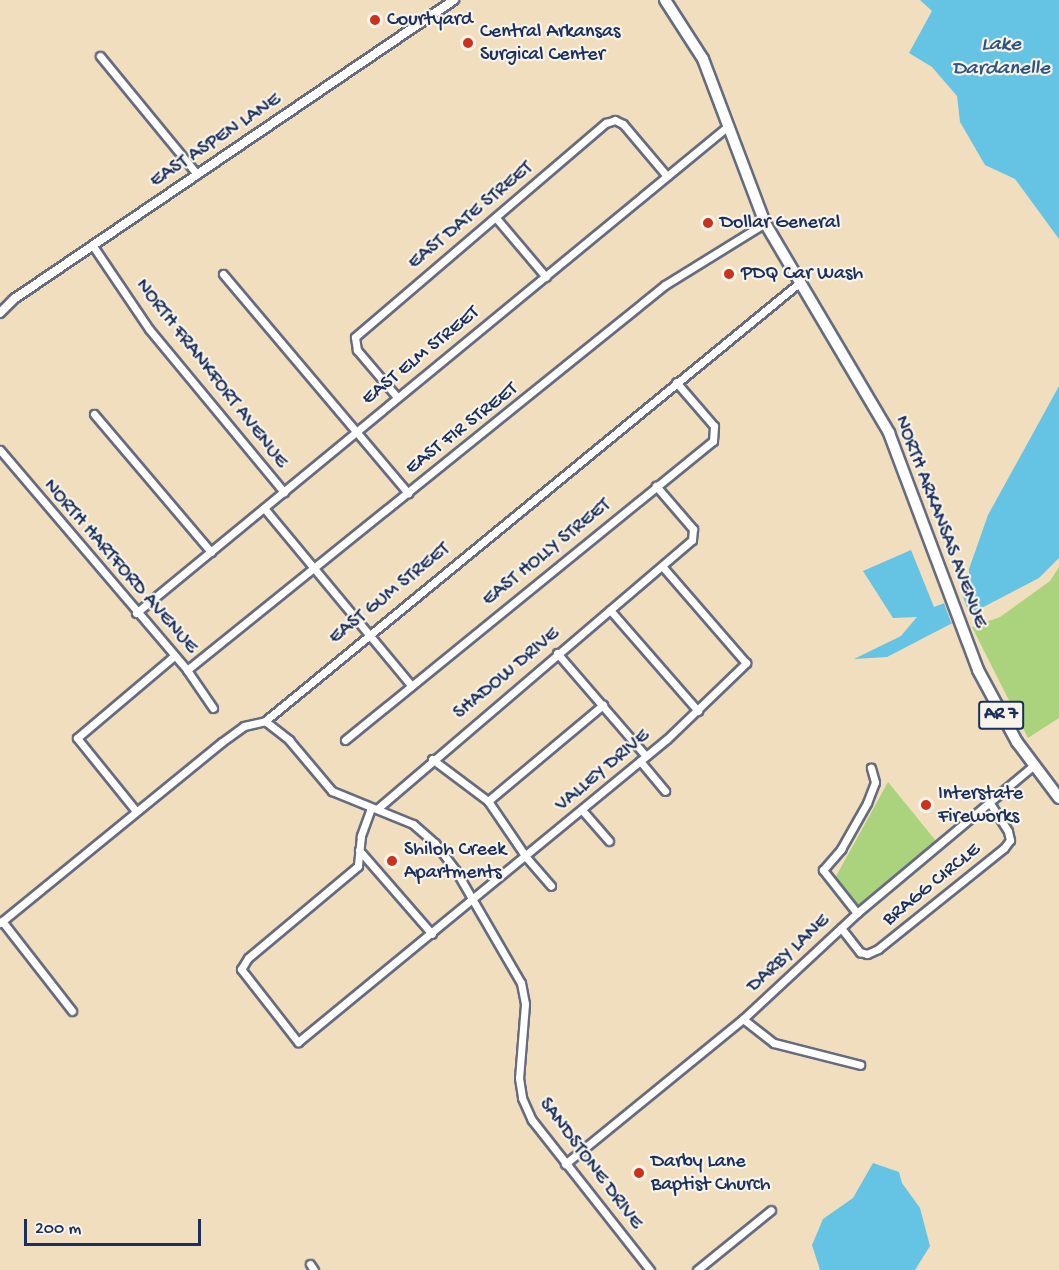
<!DOCTYPE html>
<html>
<head>
<meta charset="utf-8">
<style>
	body { margin:0 }
	#map { position:relative; width:1059px; height:1270px; overflow:hidden; background:#f1debe; font-family:"Gochi Hand",sans-serif }
	div>[style] { position:absolute }
	[style*='--x'] { left:calc(var(--x)*1px); top:calc(var(--y)*1px); width:calc(var(--w)*1px); rotate:calc(var(--a)*1deg) }
	.green>* { inset:0; background:#abd37e }
	.water>* { inset:0; background:#65c3e4 }
	.pier>* { inset:0; background:#f1debe; transform-origin:0 0 }
	.roads { filter:drop-shadow(2px 0 #666c80) drop-shadow(-2px 0 #666c80) drop-shadow(0 2px #666c80) drop-shadow(0 -2px #666c80) }
	.minor>* { height:7px; margin:-3.5px; padding:0 3.5px; transform-origin:3.5px; border-radius:3.5px; background:#fff }
	.tertiary>* { height:8px; margin:-4px; padding:0 4px; transform-origin:4px; border-radius:4px; background:#fff }
	.primary>* { height:10px; margin:-5px; padding:0 5px; transform-origin:5px; border-radius:5px; background:#fff }
	.dots>* { width:16px; height:16px; translate:-50% -50%; box-sizing:border-box; border:3px solid #f7f3e8; border-radius:50% }
	span { translate:-50% -50%; white-space:nowrap; text-align:center; line-height:1.15; -webkit-text-stroke:4.5px #f7f3e8; paint-order:stroke }
	.shield-label span { padding:2px 4px; background:#f7f3e8; border:2px solid; border-radius:4px; -webkit-text-stroke-width:0 }
	.shield-label { font-size:18px; color:#1b2f5e; font-weight:700 }
	.poi-label { font-size:20px; color:#1b2f5e }
	.left { translate:0 -50%; text-align:left }
	.street-label { font-size:20px; color:#1b2f5e }
	.water-label { font-size:21px; color:#2e5480; font-style:italic }
	.scale { position:absolute; left:24px; top:1219px; width:177px; height:27px; box-sizing:border-box; border:3px solid #1b2f5e; border-top:0; padding-left:8px; font-size:18px; line-height:21px; white-space:nowrap; color:#1b2f5e; -webkit-text-stroke:4px #f7f3e8; paint-order:stroke }
</style>
</head>
<body>
<div id="map">
	<div class="green">
		<div style="clip-path:polygon(1059px 567px,1059px 718px,1028px 738px,972px 627px,1000px 617px,1050px 581px)"></div>
		<div style="clip-path:polygon(888px 782px,936px 841px,858px 907px,835px 878px)"></div>
	</div>
	<div class="water">
		<div style="clip-path:polygon(920px 0,1059px 0,1059px 239px,1015px 179px,985px 165px,960px 122px,957px 96px,932px 67px,909px 53px,932px 11px)"></div>
		<div style="clip-path:polygon(1059px 386px,1059px 558px,1039px 578px,887px 657px,854px 659px,901px 636px,917px 617px,893px 618px,863px 571px,911px 550px,934px 607px,969px 594px,969px 569px,988px 515px)"></div>
		<div style="clip-path:polygon(873px 1163px,899px 1172px,902px 1183px,920px 1208px,930px 1246px,915px 1270px,820px 1270px,812px 1245px,823px 1219px,853px 1198px)"></div>
	</div>
	<div class="pier">
		<div style="left:962px;top:594px;width:23px;height:20px;rotate:70deg"></div>
	</div>
	<div class="roads">
		<div class="minor">
			<div style="--x:100;--y:56;--w:153;--a:50.6"></div>
			<div style="--x:496;--y:218;--w:77;--a:49.7"></div>
			<div style="--x:93;--y:246;--w:100;--a:56"></div>
			<div style="--x:149;--y:329;--w:212;--a:50.4"></div>
			<div style="--x:223;--y:274;--w:287;--a:49.8"></div>
			<div style="--x:397;--y:397;--w:62;--a:-130.4"></div>
			<div style="--x:357;--y:350;--w:13;--a:-99"></div>
			<div style="--x:355;--y:337;--w:330;--a:-40.5"></div>
			<div style="--x:606;--y:123;--w:9;--a:-18"></div>
			<div style="--x:615;--y:120;--w:9;--a:27"></div>
			<div style="--x:623;--y:124;--w:68;--a:49.8"></div>
			<div style="--x:94;--y:414;--w:181;--a:49.7"></div>
			<div style="--x:0;--y:450;--w:289;--a:49.6"></div>
			<div style="--x:187;--y:670;--w:46;--a:55.6"></div>
			<div style="--x:264;--y:508;--w:231;--a:50.3"></div>
			<div style="--x:610;--y:610;--w:134;--a:48.9"></div>
			<div style="--x:136;--y:613;--w:767;--a:-39.44"></div>
			<div style="--x:557;--y:653;--w:136;--a:49.2"></div>
			<div style="--x:187;--y:670;--w:614;--a:-38.85"></div>
			<div style="--x:665;--y:285;--w:118;--a:-31.8"></div>
			<div style="--x:265;--y:721;--w:31;--a:38"></div>
			<div style="--x:289;--y:740;--w:67;--a:49.9"></div>
			<div style="--x:332;--y:791;--w:87;--a:22.2"></div>
			<div style="--x:413;--y:824;--w:29;--a:41"></div>
			<div style="--x:435;--y:843;--w:35;--a:53"></div>
			<div style="--x:456;--y:871;--w:129;--a:59.9"></div>
			<div style="--x:521;--y:983;--w:21;--a:79"></div>
			<div style="--x:525;--y:1004;--w:74;--a:94.6"></div>
			<div style="--x:519;--y:1078;--w:20;--a:81"></div>
			<div style="--x:522;--y:1098;--w:24;--a:66"></div>
			<div style="--x:532;--y:1120;--w:191;--a:51.8"></div>
			<div style="--x:345;--y:740;--w:474;--a:-39.1"></div>
			<div style="--x:713;--y:441;--w:15;--a:-86"></div>
			<div style="--x:714;--y:426;--w:58;--a:-130.8"></div>
			<div style="--x:432;--y:759;--w:70;--a:36.9"></div>
			<div style="--x:488;--y:801;--w:68;--a:55.8"></div>
			<div style="--x:526;--y:857;--w:38;--a:49"></div>
			<div style="--x:640;--y:761;--w:39;--a:50"></div>
			<div style="--x:488;--y:801;--w:150;--a:-39.9"></div>
			<div style="--x:371;--y:808;--w:30;--a:110"></div>
			<div style="--x:361;--y:836;--w:30;--a:96"></div>
			<div style="--x:358;--y:866;--w:143;--a:140.1"></div>
			<div style="--x:248;--y:958;--w:13;--a:122"></div>
			<div style="--x:241;--y:969;--w:93;--a:52"></div>
			<div style="--x:298;--y:1042;--w:477;--a:-39.4"></div>
			<div style="--x:667;--y:739;--w:110;--a:-43.9"></div>
			<div style="--x:746;--y:663;--w:128;--a:-130.9"></div>
			<div style="--x:377;--y:809;--w:414;--a:-40.5"></div>
			<div style="--x:692;--y:540;--w:11;--a:-85"></div>
			<div style="--x:693;--y:529;--w:57;--a:-130.7"></div>
			<div style="--x:582;--y:810;--w:41;--a:48.9"></div>
			<div style="--x:136;--y:811;--w:94;--a:-128.9"></div>
			<div style="--x:77;--y:738;--w:127;--a:-40.2"></div>
			<div style="--x:359;--y:850;--w:111;--a:49"></div>
			<div style="--x:857;--y:913;--w:55;--a:-128.3"></div>
			<div style="--x:823;--y:870;--w:28;--a:-49"></div>
			<div style="--x:841;--y:849;--w:53;--a:-60.5"></div>
			<div style="--x:867;--y:803;--w:22;--a:-69"></div>
			<div style="--x:875;--y:782;--w:15;--a:-106"></div>
			<div style="--x:2;--y:921;--w:114;--a:52.1"></div>
			<div style="--x:0;--y:923;--w:286;--a:-39.2"></div>
			<div style="--x:222;--y:742;--w:27;--a:-36"></div>
			<div style="--x:244;--y:726;--w:22;--a:-13"></div>
			<div style="--x:265;--y:721;--w:691;--a:-39.36"></div>
			<div style="--x:841;--y:928;--w:31;--a:52"></div>
			<div style="--x:860;--y:952;--w:7;--a:16"></div>
			<div style="--x:867;--y:954;--w:12;--a:-24"></div>
			<div style="--x:878;--y:949;--w:161;--a:-38.7"></div>
			<div style="--x:1004;--y:848;--w:10;--a:-53"></div>
			<div style="--x:1010;--y:840;--w:9;--a:-103"></div>
			<div style="--x:1008;--y:831;--w:35;--a:-123"></div>
			<div style="--x:743;--y:1019;--w:39;--a:38"></div>
			<div style="--x:774;--y:1043;--w:89;--a:14.3"></div>
			<div style="--x:565;--y:1164;--w:230;--a:-39.2"></div>
			<div style="--x:743;--y:1019;--w:156;--a:-42.9"></div>
			<div style="--x:857;--y:913;--w:229;--a:-39.9"></div>
			<div style="--x:310;--y:1264;--w:7;--a:56"></div>
			<div style="--x:697;--y:1270;--w:95;--a:-39"></div>
		</div>
		<div class="tertiary">
			<div style="--x:0;--y:313;--w:20;--a:-45"></div>
			<div style="--x:14;--y:299;--w:532;--a:-34.2"></div>
		</div>
		<div class="primary">
			<div style="--x:665;--y:0;--w:70;--a:57.2"></div>
			<div style="--x:703;--y:59;--w:175;--a:69.3"></div>
			<div style="--x:765;--y:223;--w:244;--a:59.4"></div>
			<div style="--x:889;--y:433;--w:253;--a:69.4"></div>
			<div style="--x:978;--y:670;--w:82;--a:61.6"></div>
			<div style="--x:1017;--y:742;--w:70;--a:53.1"></div>
		</div>
	</div>
	<div class="dots">
		<div style="left:375px;top:20px;background:#c8321e"></div>
		<div style="left:468px;top:43px;background:#c8321e"></div>
		<div style="left:708px;top:223px;background:#c8321e"></div>
		<div style="left:729px;top:274px;background:#c8321e"></div>
		<div style="left:926px;top:805px;background:#c8321e"></div>
		<div style="left:392px;top:861px;background:#c8321e"></div>
		<div style="left:639px;top:1173px;background:#c8321e"></div>
	</div>
	<div class="shield-label">
		<span style="left:1001px;top:715px">AR 7</span>
	</div>
	<div class="poi-label">
		<span class="left" style="left:387px;top:20px">Courtyard</span>
		<span class="left" style="left:480px;top:44px">Central Arkansas<br>Surgical Center</span>
		<span class="left" style="left:720px;top:223px">Dollar General</span>
		<span class="left" style="left:741px;top:274px">PDQ Car Wash</span>
		<span class="left" style="left:938px;top:806px">Interstate<br>Fireworks</span>
		<span class="left" style="left:404px;top:862px">Shiloh Creek<br>Apartments</span>
		<span class="left" style="left:651px;top:1174px">Darby Lane<br>Baptist Church</span>
	</div>
	<div class="street-label">
		<span style="left:216px;top:141px;rotate:-34deg">EAST ASPEN LANE</span>
		<span style="left:471px;top:216px;rotate:-40deg">EAST DATE STREET</span>
		<span style="left:421px;top:356px;rotate:-39deg">EAST ELM STREET</span>
		<span style="left:211px;top:374px;rotate:52deg">NORTH FRANKFORT AVENUE</span>
		<span style="left:462px;top:429px;rotate:-38deg">EAST FIR STREET</span>
		<span style="left:940px;top:522px;rotate:69deg">NORTH ARKANSAS AVENUE</span>
		<span style="left:547px;top:553px;rotate:-39deg">EAST HOLLY STREET</span>
		<span style="left:120px;top:567px;rotate:49deg">NORTH HARTFORD AVENUE</span>
		<span style="left:390px;top:594px;rotate:-39deg">EAST GUM STREET</span>
		<span style="left:507px;top:674px;rotate:-40deg">SHADOW DRIVE</span>
		<span style="left:603px;top:771px;rotate:-40deg">VALLEY DRIVE</span>
		<span style="left:932px;top:885px;rotate:-39deg">BRAGG CIRCLE</span>
		<span style="left:789px;top:954px;rotate:-43deg">DARBY LANE</span>
		<span style="left:590px;top:1164px;rotate:53deg">SANDSTONE DRIVE</span>
	</div>
	<div class="water-label">
		<span style="left:1001px;top:58px">Lake<br>Dardanelle</span>
	</div>
	<div class="scale">200 m</div>
</div>
</body>
</html>
